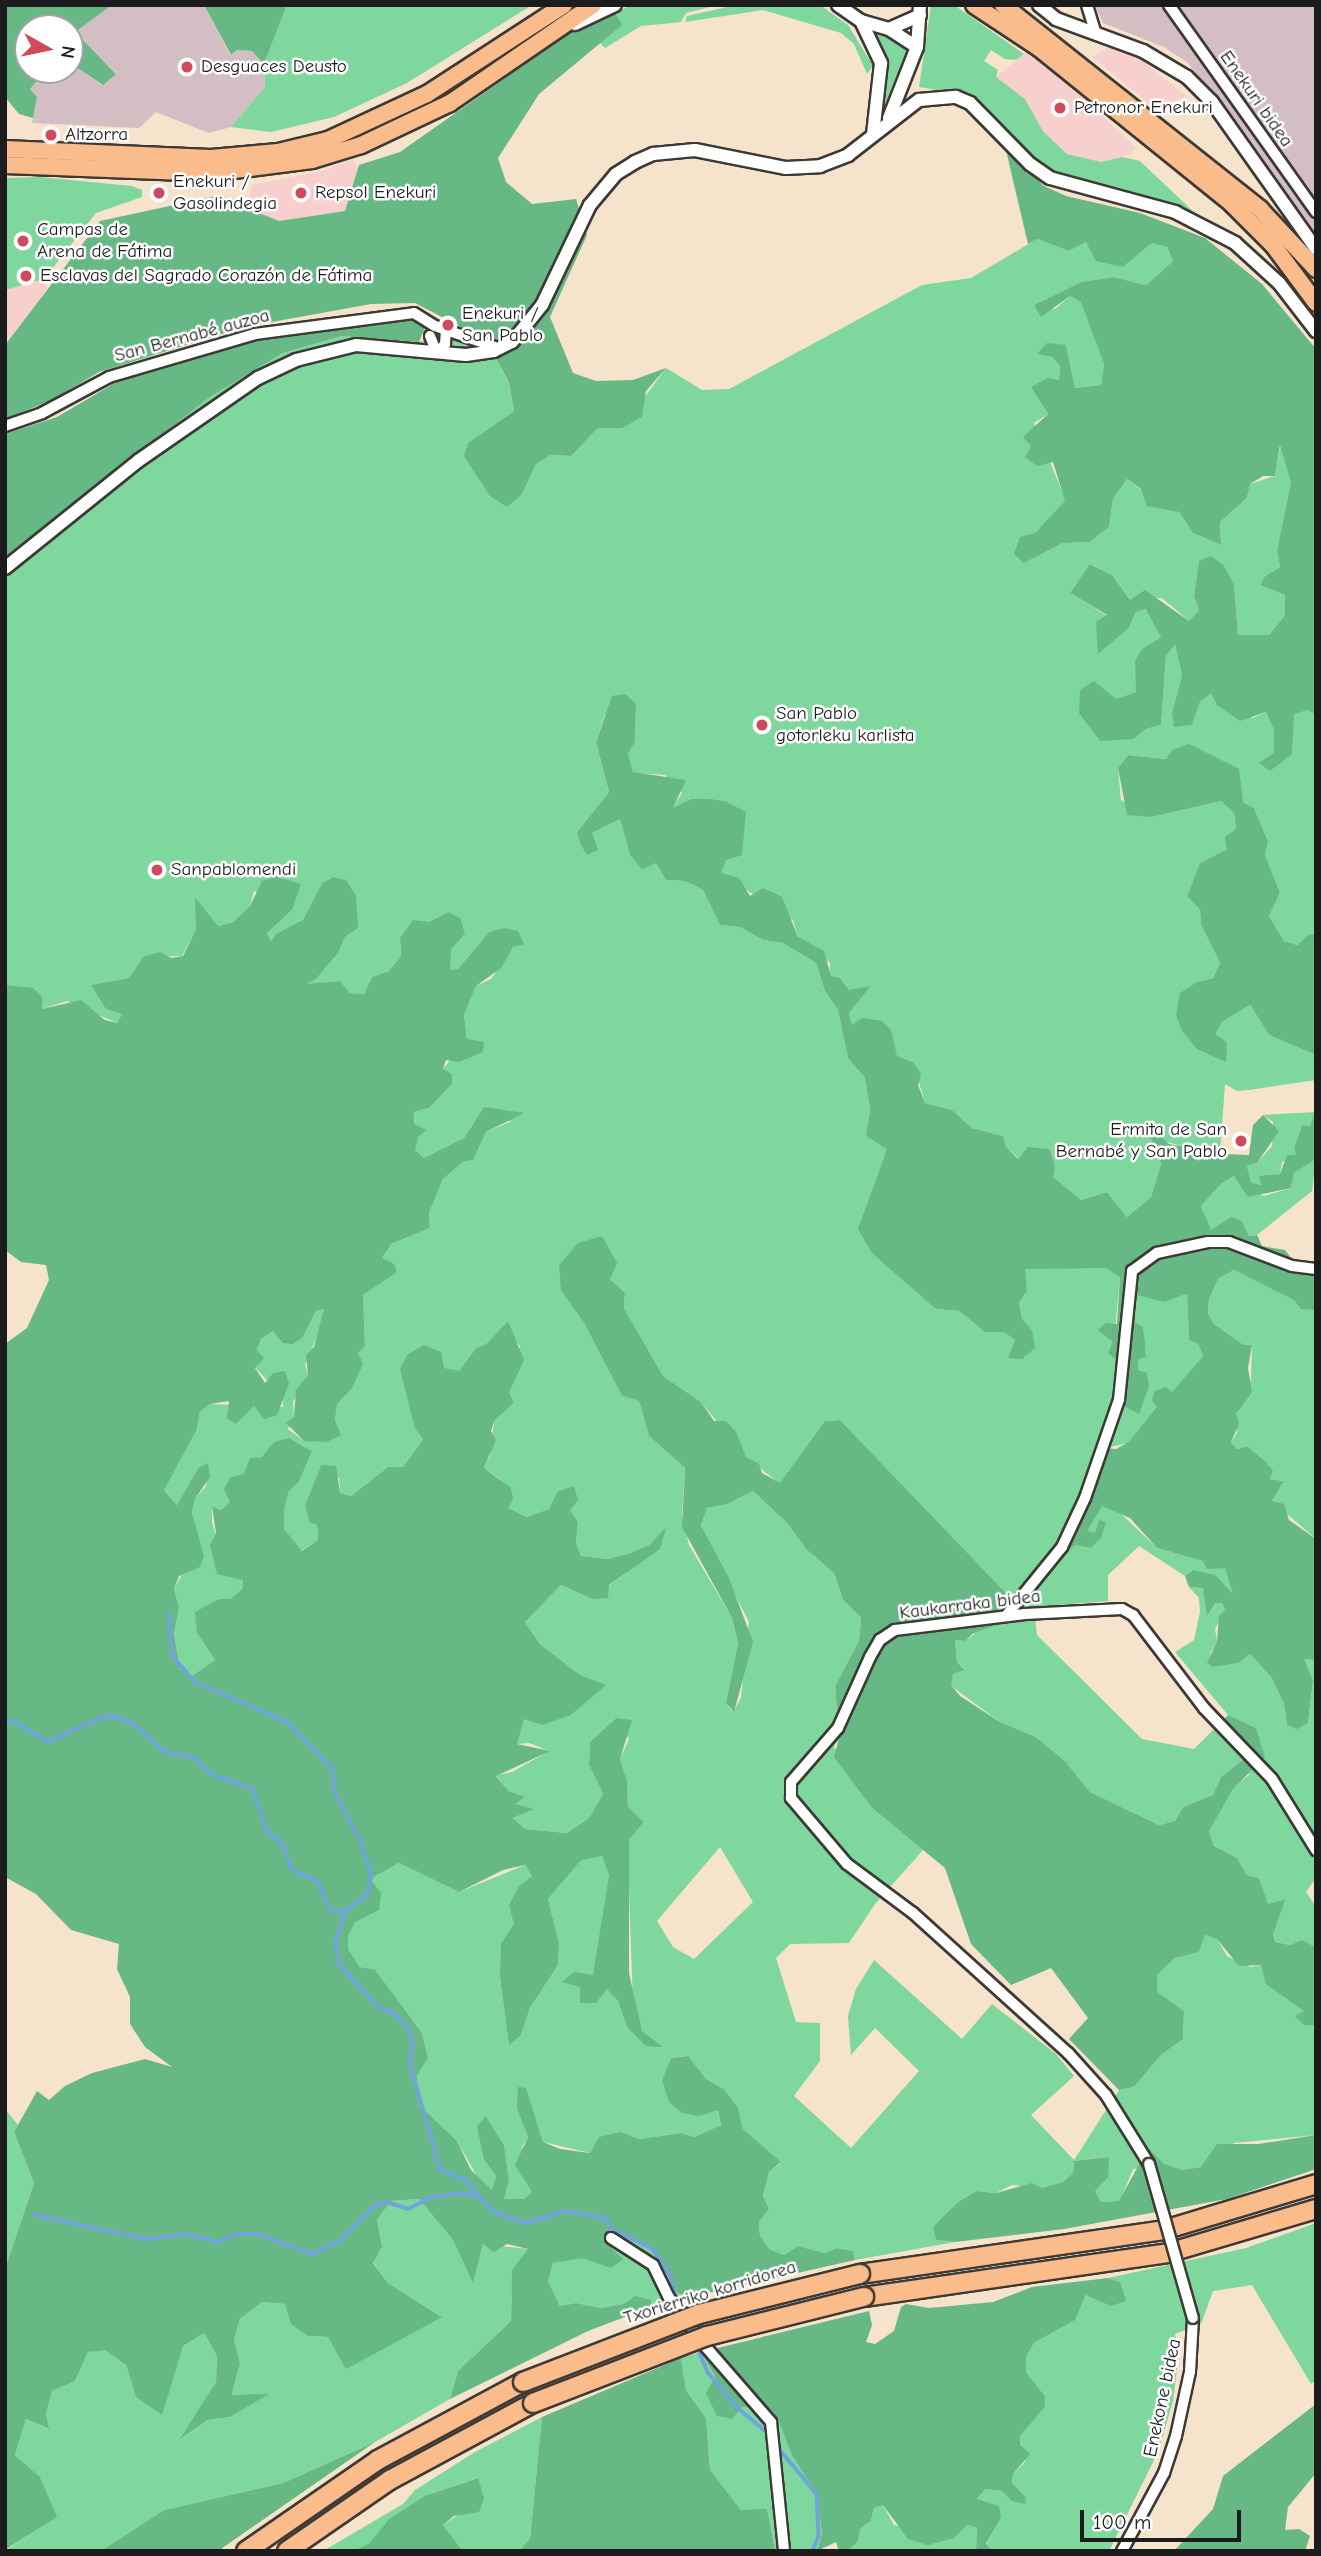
<!DOCTYPE html>
<html>
<head>
<meta charset="utf-8">
<style>
	body { margin:0 }
	#map { position:relative; width:1321px; height:2556px; overflow:hidden; background:#f5e3cb; font-family:"Comic Neue",sans-serif }
	div>[style] { position:absolute }
	[style*='--x'] { left:calc(var(--x)*1px); top:calc(var(--y)*1px); width:calc(var(--w)*1px); rotate:calc(var(--a)*1deg) }
	.built>* { inset:0; background:#f7d0cd }
	.industrial>* { inset:0; background:#d2bec3 }
	.green>* { inset:0; background:#7ed79d }
	.forest>* { inset:0; background:#66b884 }
	.stream>* { height:3.5px; margin:-1.75px; padding:0 1.75px; transform-origin:1.75px; border-radius:1.75px; background:#71a3dc }
	.roads { filter:drop-shadow(2px 0 #3d3a36) drop-shadow(-2px 0 #3d3a36) drop-shadow(0 2px #3d3a36) drop-shadow(0 -2px #3d3a36) }
	.minor>* { height:10px; margin:-5px; padding:0 5px; transform-origin:5px; border-radius:5px; background:#fff }
	.tertiary>* { height:12px; margin:-6px; padding:0 6px; transform-origin:6px; border-radius:6px; background:#fff }
	.primary>* { height:16px; margin:-8px; padding:0 8px; transform-origin:8px; border-radius:8px; background:#fabc8b }
	.motorway>* { height:18px; margin:-9px; padding:0 9px; transform-origin:9px; border-radius:9px; background:#fabc8b }
	.bridges { filter:drop-shadow(2px 0 #3d3a36) drop-shadow(-2px 0 #3d3a36) drop-shadow(0 2px #3d3a36) drop-shadow(0 -2px #3d3a36) }
	.minor-bridge>* { height:10px; margin:-5px; padding:0 5px; transform-origin:5px; border-radius:5px; background:#fff }
	.motorway-bridge>* { height:18px; margin:-9px; padding:0 9px; transform-origin:9px; border-radius:9px; background:#fabc8b }
	.dots>* { width:19px; height:19px; translate:-50% -50%; box-sizing:border-box; border:4px solid #fff; border-radius:50% }
	span { translate:-50% -50%; white-space:nowrap; text-align:center; line-height:1.15; -webkit-text-stroke:5px #fff; paint-order:stroke }
	.poi-label { font-size:19px; color:#1c1c1c }
	.left { translate:0 -50%; text-align:left }
	.right { translate:-100% -50%; text-align:right }
	.street-label { font-size:19px; color:#1c1c1c }
	.frame { position:absolute; inset:0; border:7px solid #1c1c1c; pointer-events:none }
	.north { position:absolute; left:14px; top:14px; width:70px; height:70px; box-sizing:border-box; background:#fff; border:2px solid #a4a4a4; border-radius:50%; rotate:99deg; font-size:19px; font-weight:700; line-height:28px; text-align:center; color:#1c1c1c }
	.north::after { content:''; display:block; margin:auto; width:24px; height:32px; background:#d1495b; clip-path:polygon(50% 0,100% 100%,50% 72%,0 100%) }
	.scale { position:absolute; left:1080px; top:2510px; width:161px; height:32px; box-sizing:border-box; border:4px solid #1c1c1c; border-top:0; padding-left:9px; font-size:21px; line-height:24px; white-space:nowrap; color:#1c1c1c; -webkit-text-stroke:5px #fff; paint-order:stroke }
</style>
</head>
<body>
<div id="map">
	<div class="built">
		<div style="clip-path:polygon(1110px 47px,1135px 55px,1186px 96px,1156px 109px,1092px 57px)"></div>
		<div style="clip-path:polygon(1030px 49px,1136px 147px,1129px 155px,1101px 162px,1068px 154px,1043px 131px,1025px 99px,996px 77px)"></div>
		<div style="clip-path:polygon(352px 160px,359px 170px,345px 211px,279px 221px,259px 213px,248px 201px,252px 185px,326px 170px)"></div>
		<div style="clip-path:polygon(5px 212px,48px 273px,44px 279px,48px 288px,5px 344px)"></div>
	</div>
	<div class="industrial">
		<div style="clip-path:polygon(112px 5px,204px 5px,230px 55px,237px 50px,252px 51px,264px 64px,265px 87px,231px 127px,209px 133px,156px 112px,139px 128px,32px 123px,37px 97px,30px 89px,46px 70px,70px 70px,70px 63px,102px 85px,116px 73px,74px 32px)"></div>
		<div style="clip-path:polygon(1095px 5px,1316px 5px,1316px 234px,1188px 63px,1164px 47px,1103px 23px)"></div>
	</div>
	<div class="green">
		<div style="clip-path:polygon(287px 5px,532px 5px,407px 83px,334px 117px,271px 132px,231px 127px,265px 87px,264px 64px)"></div>
		<div style="clip-path:polygon(632px 5px,718px 5px,686px 13px,681px 22px,641px 26px,605px 48px,599px 42px,621px 25px,615px 12px)"></div>
		<div style="clip-path:polygon(736px 5px,820px 5px,848px 25px,873px 66px,867px 74px,854px 44px,841px 33px,763px 10px,685px 22px,687px 16px)"></div>
		<div style="clip-path:polygon(931px 5px,954px 5px,1024px 54px,1016px 60px,1005px 59px,991px 50px,984px 61px,998px 70px,996px 77px,1025px 99px,1043px 131px,1067px 154px,1101px 162px,1122px 157px,1140px 161px,1198px 216px,1147px 196px,1054px 174px,1037px 163px,982px 103px,962px 94px,919px 87px)"></div>
		<div style="clip-path:polygon(865px 25px,907px 49px,883px 109px,885px 80px)"></div>
		<div style="clip-path:polygon(39px 177px,132px 186px,142px 190px,142px 197px,96px 213px,44px 279px,5px 290px,5px 178px)"></div>
		<div style="clip-path:polygon(evenodd,1037px 239px,1069px 251px,1086px 242px,1123px 267px,1152px 243px,1167px 247px,1173px 261px,1146px 285px,1114px 277px,1081px 282px,1034px 305px,1055px 309px,1070px 296px,1082px 302px,1104px 364px,1101px 385px,1075px 388px,1066px 345px,1038px 354px,1052px 357px,1060px 366px,1059px 381px,1031px 387px,1048px 414px,1034px 423px,1066px 501px,1035px 533px,1024px 563px,1063px 543px,1090px 542px,1109px 527px,1113px 499px,1127px 479px,1160px 505px,1179px 512px,1193px 533px,1221px 545px,1220px 522px,1247px 498px,1250px 484px,1275px 476px,1281px 443px,1291px 482px,1277px 550px,1280px 567px,1265px 576px,1260px 585px,1285px 595px,1285px 615px,1269px 635px,1238px 635px,1234px 584px,1199px 562px,1194px 596px,1199px 610px,1189px 621px,1162px 598px,1130px 600px,1112px 575px,1091px 564px,1070px 593px,1107px 616px,1099px 653px,1129px 628px,1136px 612px,1147px 609px,1157px 621px,1161px 637px,1142px 649px,1136px 692px,1116px 699px,1134px 739px,1146px 729px,1161px 725px,1166px 656px,1175px 643px,1182px 675px,1172px 713px,1192px 725px,1200px 702px,1211px 692px,1253px 718px,1266px 712px,1274px 730px,1274px 753px,1292px 754px,1293px 714px,1308px 710px,1316px 715px,1316px 935px,1309px 934px,1297px 945px,1284px 941px,1269px 916px,1280px 893px,1271px 876px,1265px 856px,1268px 841px,1254px 808px,1167px 759px,1128px 755px,1118px 768px,1121px 800px,1152px 817px,1221px 801px,1234px 813px,1236px 829px,1227px 849px,1200px 863px,1187px 896px,1200px 910px,1201px 925px,1220px 963px,1213px 978px,1197px 982px,1216px 1035px,1222px 1022px,1250px 1005px,1269px 1035px,1316px 1055px,1316px 1080px,1249px 1090px,1237px 1091px,1225px 1084px,1220px 1153px,1203px 1153px,1199px 1161px,1185px 1147px,1150px 1137px,1161px 1164px,1151px 1197px,1127px 1217px,1107px 1192px,1081px 1200px,1019px 1159px,1006px 1147px,1003px 1136px,972px 1128px,952px 1110px,925px 1103px,913px 1062px,897px 1056px,892px 1042px,852px 1025px,849px 1013px,870px 987px,849px 990px,840px 978px,830px 976px,830px 963px,798px 937px,793px 920px,720px 873px,726px 860px,725px 801px,691px 799px,672px 809px,682px 793px,665px 775px,633px 773px,628px 754px,635px 742px,636px 704px,605px 714px,596px 742px,609px 792px,577px 832px,592px 833px,620px 819px,630px 855px,656px 863px,666px 880px,685px 881px,703px 890px,720px 925px,740px 927px,763px 940px,783px 943px,816px 963px,825px 991px,838px 1010px,848px 1058px,865px 1078px,870px 1110px,866px 1136px,888px 1148px,866px 1207px,936px 1309px,959px 1311px,985px 1332px,1004px 1332px,1015px 1340px,1032px 1330px,1022px 1319px,1019px 1302px,1024px 1268px,1106px 1268px,1120px 1276px,1114px 1342px,1116px 1378px,1111px 1399px,1138px 1371px,1138px 1358px,1146px 1357px,1143px 1328px,1135px 1322px,1132px 1304px,1138px 1294px,1164px 1302px,1187px 1294px,1189px 1340px,1198px 1344px,1203px 1356px,1129px 1443px,1105px 1448px,1087px 1505px,1063px 1554px,1075px 1545px,1091px 1548px,1101px 1538px,1087px 1531px,1091px 1518px,1101px 1506px,1115px 1508px,1157px 1548px,1225px 1567px,1234px 1595px,1193px 1570px,1185px 1576px,1139px 1546px,1108px 1575px,1108px 1601px,1034px 1607px,1037px 1635px,1142px 1739px,1194px 1749px,1216px 1727px,1245px 1758px,1221px 1777px,1213px 1795px,1183px 1807px,1175px 1821px,1159px 1825px,1090px 1792px,1065px 1761px,1036px 1737px,1000px 1722px,950px 1685px,953px 1674px,965px 1669px,957px 1662px,955px 1640px,966px 1641px,979px 1630px,1006px 1593px,840px 1420px,825px 1421px,780px 1484px,746px 1457px,701px 1402px,663px 1376px,624px 1308px,625px 1293px,610px 1279px,583px 1321px,622px 1396px,639px 1401px,649px 1436px,685px 1468px,682px 1516px,689px 1545px,732px 1618px,738px 1645px,726px 1703px,733px 1712px,741px 1698px,749px 1622px,701px 1527px,707px 1508px,728px 1504px,753px 1491px,787px 1523px,807px 1550px,834px 1573px,843px 1600px,861px 1618px,859px 1641px,835px 1686px,839px 1738px,834px 1747px,872px 1808px,923px 1850px,875px 1904px,849px 1943px,790px 1944px,776px 1958px,796px 2022px,820px 2023px,820px 2061px,794px 2096px,851px 2148px,919px 2071px,875px 2028px,851px 2055px,848px 2016px,856px 1989px,874px 1960px,962px 2039px,992px 2004px,1056px 2054px,1074px 2076px,1031px 2115px,1074px 2160px,1119px 2090px,1134px 2087px,1161px 2055px,1183px 2039px,1184px 2011px,1156px 1992px,1157px 1975px,1175px 1958px,1199px 1952px,1205px 1935px,1217px 1939px,1227px 1956px,1250px 1967px,1261px 1965px,1305px 2012px,1304px 2025px,1316px 2025px,1316px 2135px,1234px 2143px,1201px 2167px,1182px 2170px,1163px 2163px,1133px 2169px,1120px 2201px,1101px 2202px,1094px 2190px,1108px 2157px,1074px 2161px,1073px 2173px,1063px 2182px,1042px 2188px,1012px 2185px,996px 2193px,977px 2191px,959px 2201px,934px 2227px,936px 2240px,955px 2242px,855px 2260px,853px 2251px,837px 2248px,825px 2253px,798px 2246px,784px 2255px,770px 2251px,760px 2236px,759px 2222px,769px 2209px,763px 2196px,769px 2172px,781px 2163px,743px 2129px,738px 2107px,724px 2089px,706px 2079px,687px 2056px,671px 2058px,662px 2080px,718px 2110px,721px 2125px,694px 2137px,682px 2133px,639px 2139px,621px 2132px,590px 2153px,543px 2142px,536px 2120px,517px 2109px,528px 2137px,522px 2147px,532px 2192px,524px 2199px,503px 2199px,509px 2180px,504px 2145px,486px 2116px,484px 2160px,496px 2176px,492px 2191px,482px 2185px,457px 2141px,419px 2105px,417px 2076px,428px 2058px,422px 2033px,375px 1971px,360px 1967px,348px 1949px,347px 1936px,370px 1879px,399px 1863px,459px 1892px,525px 1865px,532px 1876px,500px 1978px,509px 2044px,521px 2035px,530px 2008px,558px 1965px,559px 1943px,548px 1899px,581px 1859px,602px 1856px,609px 1876px,607px 1912px,593px 1975px,580px 1987px,580px 2002px,607px 1988px,618px 2001px,627px 2027px,661px 2046px,642px 2031px,633px 2004px,628px 1863px,629px 1840px,644px 1822px,628px 1808px,627px 1781px,620px 1759px,629px 1739px,616px 1718px,590px 1742px,589px 1765px,603px 1794px,589px 1818px,565px 1833px,525px 1829px,513px 1818px,533px 1809px,514px 1804px,524px 1797px,509px 1791px,496px 1775px,512px 1772px,549px 1751px,529px 1743px,516px 1744px,524px 1719px,571px 1715px,605px 1685px,580px 1675px,540px 1644px,525px 1622px,561px 1585px,592px 1599px,626px 1573px,666px 1530px,649px 1545px,631px 1553px,608px 1559px,581px 1556px,576px 1543px,578px 1522px,557px 1492px,549px 1509px,527px 1517px,508px 1508px,500px 1479px,484px 1468px,490px 1456px,494px 1421px,514px 1403px,509px 1392px,520px 1346px,510px 1335px,508px 1321px,486px 1344px,476px 1348px,459px 1371px,401px 1369px,415px 1429px,423px 1439px,403px 1467px,388px 1467px,351px 1496px,340px 1493px,339px 1478px,321px 1465px,305px 1505px,317px 1524px,318px 1540px,301px 1551px,284px 1529px,284px 1510px,289px 1490px,299px 1482px,312px 1451px,289px 1438px,244px 1474px,230px 1502px,221px 1510px,212px 1506px,212px 1522px,228px 1575px,243px 1580px,242px 1589px,230px 1599px,219px 1599px,197px 1633px,215px 1660px,191px 1678px,180px 1668px,174px 1634px,179px 1607px,174px 1589px,199px 1544px,192px 1513px,195px 1499px,206px 1486px,208px 1464px,198px 1468px,177px 1505px,164px 1490px,173px 1467px,197px 1429px,200px 1412px,210px 1404px,283px 1407px,283px 1398px,255px 1367px,263px 1358px,257px 1350px,261px 1339px,273px 1331px,303px 1337px,316px 1311px,324px 1309px,323px 1322px,305px 1365px,308px 1375px,293px 1402px,294px 1417px,288px 1429px,304px 1441px,335px 1421px,337px 1404px,351px 1390px,358px 1353px,365px 1346px,363px 1295px,396px 1272px,382px 1258px,391px 1244px,430px 1228px,429px 1213px,443px 1179px,463px 1162px,473px 1160px,486px 1132px,512px 1121px,474px 1122px,464px 1138px,424px 1158px,415px 1150px,414px 1112px,429px 1108px,452px 1084px,443px 1069px,467px 1039px,464px 1015px,476px 986px,491px 979px,513px 947px,523px 943px,517px 931px,489px 932px,458px 969px,449px 971px,448px 912px,400px 938px,401px 956px,389px 971px,372px 977px,364px 994px,350px 993px,340px 981px,302px 985px,317px 978px,338px 953px,345px 937px,358px 928px,333px 877px,322px 883px,303px 920px,271px 943px,267px 933px,292px 910px,254px 891px,250px 906px,233px 922px,217px 926px,196px 898px,196px 929px,182px 956px,143px 957px,129px 978px,92px 985px,122px 1014px,117px 1023px,67px 1001px,42px 1009px,5px 985px,5px 557px,210px 397px,283px 353px,342px 336px,419px 342px,466px 333px,486px 340px,509px 384px,514px 411px,468px 443px,522px 494px,536px 464px,551px 455px,571px 456px,598px 428px,622px 428px,666px 368px,702px 390px,729px 389px,922px 285px,971px 278px,1037px 239px,720px 1847px,753px 1902px,694px 1959px,673px 1947px,657px 1921px,720px 1847px)"></div>
		<div style="clip-path:polygon(1315px 1112px,1310px 1127px,1302px 1125px,1294px 1148px,1297px 1156px,1282px 1162px,1280px 1174px,1259px 1177px,1262px 1185px,1251px 1184px,1247px 1166px,1257px 1163px,1272px 1146px,1273px 1122px,1263px 1115px)"></div>
		<div style="clip-path:polygon(1316px 1159px,1312px 1191px,1257px 1235px,1249px 1236px,1242px 1221px,1211px 1231px,1201px 1206px,1221px 1184px,1234px 1176px,1243px 1187px,1264px 1196px,1291px 1188px,1294px 1173px)"></div>
		<div style="clip-path:polygon(1234px 1270px,1316px 1310px,1316px 1539px,1272px 1501px,1284px 1481px,1268px 1479px,1265px 1461px,1247px 1446px,1237px 1449px,1231px 1442px,1237px 1433px,1236px 1415px,1251px 1380px,1252px 1345px,1244px 1345px,1214px 1324px,1208px 1313px,1209px 1299px,1218px 1279px)"></div>
		<div style="clip-path:polygon(1189px 1587px,1203px 1588px,1208px 1614px,1214px 1603px,1222px 1602px,1225px 1610px,1215px 1629px,1217px 1641px,1210px 1654px,1213px 1667px,1239px 1663px,1250px 1654px,1271px 1677px,1284px 1704px,1287px 1725px,1308px 1723px,1313px 1681px,1303px 1659px,1316px 1660px,1316px 1878px,1306px 1892px,1316px 1907px,1316px 1947px,1302px 1940px,1290px 1945px,1275px 1942px,1273px 1935px,1278px 1914px,1268px 1905px,1259px 1878px,1247px 1875px,1237px 1858px,1214px 1846px,1209px 1831px,1212px 1817px,1232px 1789px,1249px 1775px,1256px 1728px,1228px 1715px,1175px 1652px,1194px 1640px,1200px 1612px,1199px 1598px)"></div>
		<div style="clip-path:polygon(5px 2109px,18px 2125px,14px 2132px,34px 2183px,5px 2269px)"></div>
		<div style="clip-path:polygon(419px 2199px,453px 2240px,473px 2282px,483px 2244px,529px 2249px,511px 2296px,511px 2321px,458px 2371px,450px 2399px,375px 2442px,283px 2483px,164px 2510px,101px 2551px,5px 2551px,56px 2517px,40px 2477px,15px 2455px,26px 2419px,48px 2429px,46px 2414px,52px 2391px,75px 2381px,88px 2352px,105px 2349px,126px 2365px,136px 2397px,175px 2368px,183px 2346px,204px 2333px,217px 2356px,216px 2382px,182px 2438px,208px 2420px,230px 2417px,267px 2395px,232px 2396px,240px 2363px,234px 2339px,240px 2319px,262px 2302px,285px 2304px,308px 2336px,328px 2337px,338px 2350px,441px 2316px,388px 2283px,373px 2262px,382px 2245px,377px 2220px,391px 2201px)"></div>
		<div style="clip-path:polygon(1316px 2223px,1316px 2380px,1311px 2384px,1252px 2285px,1213px 2291px,1201px 2324px,1175px 2334px,1178px 2361px,1173px 2401px,1158px 2452px,1109px 2551px,992px 2551px,986px 2545px,1001px 2518px,977px 2500px,984px 2489px,1002px 2491px,1013px 2501px,1025px 2496px,1012px 2483px,1013px 2474px,1025px 2462px,1020px 2435px,1045px 2407px,1045px 2396px,1026px 2372px,1026px 2357px,1034px 2343px,1075px 2320px,1086px 2295px,1102px 2299px,1120px 2282px,1108px 2278px,1246px 2248px)"></div>
		<div style="clip-path:polygon(623px 2234px,656px 2253px,667px 2268px,671px 2288px,686px 2298px,651px 2307px,651px 2300px,601px 2308px,576px 2303px,560px 2306px,548px 2281px,553px 2263px,611px 2248px)"></div>
		<div style="clip-path:polygon(701px 2352px,715px 2378px,741px 2407px,764px 2406px,777px 2417px,792px 2456px,816px 2491px,822px 2533px,817px 2551px,775px 2551px,767px 2510px,741px 2510px,710px 2470px,706px 2418px,686px 2390px,681px 2358px)"></div>
		<div style="clip-path:polygon(542px 2417px,530px 2539px,519px 2551px,463px 2551px,443px 2525px,484px 2498px,477px 2478px,424px 2496px,389px 2519px,371px 2543px,353px 2551px,323px 2551px,403px 2504px,415px 2490px,475px 2452px)"></div>
		<div style="clip-path:polygon(883px 2505px,894px 2525px,954px 2538px,966px 2525px,977px 2528px,976px 2551px,847px 2551px,860px 2529px,871px 2521px,874px 2508px)"></div>
	</div>
	<div class="forest">
		<div style="clip-path:polygon(5px 5px,112px 5px,75px 32px,116px 74px,103px 85px,70px 63px,70px 28px,28px 28px,28px 70px,46px 70px,30px 89px,37px 97px,33px 118px,19px 114px,5px 97px)"></div>
		<div style="clip-path:polygon(204px 5px,287px 5px,264px 64px,252px 51px,237px 50px,231px 55px)"></div>
		<div style="clip-path:polygon(612px 7px,622px 25px,539px 94px,498px 158px,506px 182px,532px 204px,576px 199px,587px 235px,550px 317px,573px 373px,596px 381px,633px 380px,666px 368px,646px 391px,642px 417px,622px 428px,598px 428px,571px 456px,551px 455px,536px 464px,522px 494px,507px 507px,490px 496px,464px 456px,468px 443px,514px 411px,509px 383px,486px 340px,415px 303px,371px 304px,244px 327px,99px 372px,52px 400px,5px 419px,5px 345px,100px 221px,216px 196px,248px 201px,259px 213px,279px 221px,345px 211px,359px 165px,400px 152px,504px 79px,533px 44px)"></div>
		<div style="clip-path:polygon(1005px 146px,1044px 186px,1066px 196px,1140px 213px,1205px 238px,1262px 284px,1316px 349px,1316px 715px,1308px 710px,1294px 714px,1292px 754px,1270px 771px,1259px 763px,1274px 753px,1274px 730px,1266px 712px,1240px 721px,1217px 705px,1211px 693px,1200px 702px,1192px 725px,1174px 727px,1172px 713px,1182px 675px,1175px 644px,1166px 656px,1161px 725px,1146px 729px,1134px 739px,1100px 741px,1079px 713px,1080px 690px,1094px 681px,1116px 699px,1136px 692px,1135px 661px,1142px 649px,1161px 637px,1146px 609px,1136px 612px,1129px 628px,1098px 654px,1096px 622px,1107px 615px,1070px 593px,1090px 564px,1112px 575px,1130px 600px,1145px 590px,1189px 621px,1199px 610px,1194px 596px,1199px 561px,1211px 556px,1223px 565px,1234px 584px,1238px 635px,1269px 635px,1285px 615px,1285px 595px,1260px 585px,1265px 576px,1280px 567px,1277px 550px,1291px 482px,1280px 445px,1275px 476px,1263px 476px,1250px 484px,1247px 498px,1220px 522px,1221px 545px,1193px 533px,1179px 512px,1147px 506px,1141px 489px,1127px 479px,1113px 499px,1109px 527px,1090px 542px,1063px 543px,1024px 563px,1014px 554px,1020px 537px,1035px 533px,1065px 501px,1053px 462px,1037px 466px,1025px 457px,1031px 446px,1023px 437px,1048px 414px,1031px 387px,1048px 378px,1059px 380px,1060px 366px,1052px 357px,1037px 354px,1047px 343px,1066px 345px,1075px 388px,1101px 385px,1104px 364px,1081px 302px,1070px 296px,1041px 317px,1034px 305px,1081px 282px,1114px 277px,1146px 285px,1173px 261px,1167px 247px,1152px 243px,1123px 267px,1096px 261px,1086px 242px,1069px 251px,1037px 239px,1028px 244px)"></div>
		<div style="clip-path:polygon(417px 320px,425px 327px,419px 342px,342px 336px,283px 353px,210px 397px,5px 557px,5px 434px,57px 417px,125px 377px,262px 339px,351px 322px)"></div>
		<div style="clip-path:polygon(625px 694px,636px 704px,635px 742px,628px 754px,633px 772px,686px 780px,673px 808px,691px 799px,709px 799px,725px 801px,746px 812px,742px 855px,726px 860px,721px 873px,739px 878px,750px 896px,763px 888px,782px 897px,798px 937px,824px 951px,831px 976px,840px 978px,849px 990px,871px 986px,849px 1013px,852px 1025px,862px 1018px,882px 1021px,891px 1030px,897px 1056px,913px 1062px,921px 1074px,918px 1085px,925px 1103px,952px 1110px,972px 1128px,1003px 1136px,1006px 1147px,1018px 1159px,1028px 1147px,1049px 1149px,1055px 1166px,1053px 1177px,1081px 1200px,1107px 1192px,1127px 1217px,1151px 1197px,1161px 1164px,1150px 1137px,1162px 1137px,1169px 1144px,1185px 1147px,1199px 1161px,1203px 1153px,1249px 1155px,1253px 1125px,1263px 1115px,1279px 1131px,1257px 1163px,1247px 1166px,1251px 1183px,1261px 1185px,1259px 1176px,1280px 1174px,1287px 1155px,1296px 1155px,1294px 1148px,1302px 1125px,1310px 1126px,1315px 1112px,1316px 1159px,1294px 1173px,1291px 1188px,1248px 1197px,1234px 1176px,1221px 1184px,1201px 1206px,1211px 1230px,1231px 1217px,1242px 1221px,1249px 1236px,1257px 1235px,1262px 1246px,1285px 1250px,1301px 1271px,1316px 1275px,1316px 1310px,1301px 1309px,1294px 1300px,1234px 1270px,1218px 1279px,1209px 1299px,1208px 1313px,1214px 1324px,1244px 1345px,1252px 1345px,1248px 1368px,1252px 1392px,1236px 1414px,1239px 1424px,1231px 1442px,1237px 1449px,1247px 1446px,1265px 1461px,1273px 1471px,1269px 1479px,1284px 1481px,1272px 1501px,1284px 1504px,1289px 1520px,1316px 1539px,1316px 1660px,1304px 1659px,1313px 1681px,1308px 1723px,1297px 1729px,1287px 1725px,1284px 1704px,1271px 1677px,1250px 1654px,1239px 1663px,1213px 1667px,1207px 1663px,1217px 1641px,1219px 1616px,1225px 1610px,1222px 1603px,1215px 1603px,1207px 1616px,1203px 1588px,1189px 1587px,1185px 1576px,1193px 1570px,1215px 1575px,1233px 1594px,1225px 1568px,1207px 1569px,1203px 1561px,1157px 1548px,1130px 1518px,1102px 1506px,1087px 1531px,1095px 1533px,1099px 1520px,1106px 1522px,1101px 1538px,1091px 1548px,1075px 1545px,1062px 1557px,1087px 1505px,1105px 1448px,1116px 1449px,1129px 1442px,1157px 1407px,1152px 1400px,1155px 1391px,1166px 1387px,1172px 1392px,1203px 1356px,1198px 1344px,1189px 1340px,1187px 1294px,1164px 1302px,1138px 1295px,1133px 1303px,1135px 1322px,1143px 1327px,1145px 1343px,1146px 1357px,1138px 1359px,1138px 1370px,1147px 1373px,1149px 1386px,1139px 1414px,1111px 1399px,1116px 1378px,1115px 1359px,1108px 1353px,1113px 1342px,1098px 1330px,1106px 1323px,1117px 1324px,1120px 1277px,1106px 1268px,1025px 1269px,1027px 1291px,1019px 1302px,1022px 1319px,1032px 1330px,1035px 1348px,1022px 1359px,1008px 1358px,1015px 1340px,1004px 1332px,985px 1332px,959px 1311px,936px 1309px,872px 1253px,858px 1229px,887px 1149px,866px 1136px,870px 1110px,865px 1078px,848px 1058px,838px 1010px,825px 991px,816px 963px,783px 943px,763px 940px,740px 927px,720px 925px,703px 890px,685px 881px,666px 880px,656px 863px,642px 869px,630px 855px,620px 819px,592px 833px,598px 850px,587px 855px,581px 845px,577px 832px,609px 792px,596px 742px,612px 696px)"></div>
		<div style="clip-path:polygon(1189px 744px,1239px 769px,1243px 802px,1254px 808px,1268px 841px,1265px 856px,1280px 893px,1269px 916px,1284px 941px,1297px 945px,1309px 934px,1316px 935px,1316px 1055px,1269px 1035px,1250px 1005px,1222px 1022px,1216px 1034px,1227px 1043px,1226px 1062px,1197px 1049px,1182px 1031px,1176px 1015px,1180px 993px,1197px 982px,1213px 978px,1220px 963px,1201px 925px,1200px 910px,1187px 896px,1200px 863px,1227px 849px,1225px 837px,1236px 829px,1234px 813px,1221px 801px,1152px 817px,1127px 815px,1118px 768px,1128px 755px,1166px 759px,1172px 750px)"></div>
		<div style="clip-path:polygon(277px 877px,301px 884px,292px 910px,267px 933px,271px 942px,276px 934px,303px 920px,322px 883px,333px 877px,346px 880px,356px 896px,358px 928px,345px 937px,338px 953px,317px 978px,306px 984px,340px 981px,350px 993px,364px 994px,372px 977px,389px 971px,401px 956px,400px 938px,413px 920px,429px 922px,448px 912px,460px 918px,465px 934px,451px 949px,450px 970px,458px 969px,489px 932px,504px 928px,518px 931px,524px 944px,513px 947px,501px 968px,476px 986px,464px 1015px,467px 1039px,484px 1042px,483px 1052px,459px 1062px,446px 1060px,443px 1069px,452px 1074px,452px 1084px,429px 1108px,414px 1112px,414px 1124px,426px 1130px,418px 1137px,415px 1150px,424px 1158px,464px 1138px,484px 1107px,524px 1113px,486px 1132px,473px 1160px,463px 1162px,443px 1179px,429px 1213px,430px 1228px,391px 1244px,382px 1258px,394px 1264px,397px 1272px,363px 1295px,365px 1346px,358px 1353px,363px 1364px,351px 1390px,337px 1404px,335px 1421px,341px 1435px,327px 1442px,304px 1441px,286px 1423px,294px 1417px,296px 1390px,308px 1375px,306px 1355px,314px 1347px,324px 1309px,316px 1311px,303px 1337px,293px 1344px,283px 1343px,273px 1331px,261px 1339px,257px 1350px,264px 1358px,255px 1368px,265px 1383px,273px 1373px,285px 1371px,289px 1384px,277px 1415px,264px 1419px,254px 1406px,236px 1424px,227px 1418px,229px 1401px,210px 1404px,200px 1412px,197px 1429px,164px 1490px,177px 1505px,198px 1468px,208px 1463px,210px 1477px,195px 1499px,192px 1513px,204px 1556px,200px 1567px,179px 1576px,174px 1589px,179px 1607px,174px 1634px,180px 1668px,191px 1677px,215px 1660px,197px 1633px,195px 1612px,219px 1599px,230px 1599px,242px 1589px,243px 1580px,217px 1574px,210px 1545px,216px 1533px,212px 1506px,221px 1510px,230px 1502px,224px 1489px,231px 1477px,244px 1474px,250px 1458px,262px 1457px,274px 1442px,289px 1438px,312px 1451px,299px 1482px,289px 1491px,284px 1510px,284px 1529px,302px 1551px,318px 1540px,317px 1524px,310px 1523px,305px 1505px,321px 1465px,336px 1466px,340px 1493px,351px 1496px,388px 1467px,403px 1467px,423px 1439px,415px 1429px,400px 1369px,407px 1355px,424px 1345px,441px 1352px,444px 1368px,459px 1371px,476px 1348px,486px 1344px,508px 1321px,524px 1360px,509px 1392px,514px 1403px,494px 1421px,491px 1431px,496px 1440px,484px 1468px,511px 1488px,513px 1499px,508px 1508px,527px 1517px,549px 1509px,557px 1492px,574px 1486px,578px 1500px,570px 1510px,578px 1522px,576px 1543px,581px 1556px,608px 1559px,631px 1553px,649px 1545px,666px 1528px,660px 1549px,609px 1585px,608px 1598px,592px 1599px,561px 1585px,525px 1622px,540px 1644px,580px 1675px,606px 1685px,571px 1715px,542px 1725px,524px 1719px,517px 1744px,550px 1751px,496px 1776px,509px 1791px,525px 1797px,515px 1804px,534px 1809px,513px 1818px,525px 1829px,566px 1833px,589px 1818px,603px 1794px,589px 1765px,590px 1742px,616px 1718px,632px 1720px,620px 1759px,627px 1781px,628px 1807px,644px 1822px,629px 1840px,629px 1973px,642px 2031px,663px 2047px,646px 2046px,627px 2027px,618px 2001px,607px 1989px,596px 2003px,580px 2003px,580px 1987px,562px 1982px,574px 1972px,593px 1975px,609px 1876px,602px 1856px,581px 1860px,548px 1899px,559px 1943px,558px 1965px,530px 2008px,521px 2035px,509px 2045px,500px 1978px,501px 1944px,514px 1924px,509px 1905px,519px 1886px,532px 1876px,525px 1865px,503px 1870px,459px 1892px,399px 1863px,370px 1879px,381px 1893px,379px 1910px,355px 1922px,348px 1936px,348px 1949px,360px 1967px,375px 1970px,422px 2033px,428px 2058px,417px 2076px,419px 2105px,457px 2141px,471px 2170px,492px 2190px,496px 2176px,484px 2160px,477px 2126px,486px 2116px,504px 2145px,509px 2180px,504px 2199px,524px 2199px,532px 2192px,515px 2165px,528px 2137px,517px 2109px,518px 2087px,526px 2088px,543px 2142px,560px 2149px,590px 2153px,599px 2137px,621px 2132px,639px 2139px,682px 2133px,694px 2137px,721px 2125px,718px 2110px,699px 2116px,682px 2113px,669px 2102px,662px 2080px,671px 2058px,688px 2056px,706px 2079px,724px 2089px,738px 2107px,743px 2129px,781px 2162px,769px 2172px,763px 2196px,769px 2209px,759px 2222px,760px 2236px,770px 2250px,784px 2255px,798px 2246px,825px 2253px,837px 2248px,853px 2251px,855px 2260px,686px 2298px,671px 2288px,667px 2268px,656px 2253px,623px 2234px,611px 2248px,623px 2259px,611px 2268px,582px 2258px,553px 2263px,548px 2281px,560px 2306px,576px 2303px,601px 2308px,624px 2304px,635px 2296px,651px 2300px,651px 2307px,588px 2331px,450px 2399px,458px 2371px,511px 2321px,512px 2270px,528px 2249px,507px 2244px,494px 2252px,483px 2244px,473px 2283px,453px 2240px,419px 2199px,391px 2201px,377px 2220px,382px 2246px,373px 2263px,388px 2283px,442px 2317px,346px 2369px,328px 2337px,308px 2336px,291px 2324px,285px 2304px,262px 2302px,240px 2319px,234px 2339px,240px 2363px,232px 2395px,269px 2394px,230px 2417px,208px 2420px,180px 2439px,216px 2382px,217px 2356px,204px 2333px,183px 2346px,162px 2415px,136px 2397px,126px 2365px,105px 2350px,88px 2352px,75px 2381px,52px 2391px,46px 2414px,49px 2429px,26px 2419px,15px 2455px,40px 2477px,57px 2517px,5px 2550px,5px 2269px,34px 2183px,14px 2132px,37px 2091px,49px 2100px,65px 2086px,92px 2073px,145px 2059px,172px 2067px,145px 2047px,130px 2024px,130px 1997px,117px 1969px,119px 1944px,71px 1930px,36px 1894px,5px 1877px,5px 1344px,27px 1328px,49px 1280px,46px 1265px,21px 1262px,5px 1250px,5px 985px,33px 988px,42px 997px,42px 1009px,81px 1000px,105px 1020px,117px 1023px,122px 1014px,106px 1009px,91px 985px,129px 978px,143px 957px,160px 952px,171px 958px,183px 956px,196px 929px,195px 897px,218px 926px,233px 922px,250px 906px,262px 881px)"></div>
		<div style="clip-path:polygon(602px 1236px,617px 1263px,610px 1279px,625px 1293px,624px 1308px,663px 1376px,701px 1402px,714px 1421px,726px 1421px,736px 1432px,746px 1457px,759px 1464px,762px 1473px,780px 1483px,825px 1421px,840px 1420px,1006px 1593px,1001px 1623px,972px 1634px,966px 1641px,955px 1640px,957px 1662px,965px 1670px,953px 1674px,951px 1685px,960px 1696px,1000px 1722px,1036px 1737px,1065px 1761px,1090px 1792px,1159px 1825px,1175px 1821px,1183px 1807px,1213px 1795px,1221px 1777px,1245px 1758px,1216px 1727px,1228px 1715px,1256px 1728px,1265px 1757px,1232px 1790px,1209px 1831px,1214px 1846px,1237px 1858px,1247px 1875px,1259px 1878px,1268px 1904px,1285px 1900px,1273px 1934px,1275px 1942px,1290px 1945px,1302px 1940px,1316px 1947px,1316px 2025px,1304px 2025px,1295px 2016px,1304px 2011px,1266px 1984px,1261px 1965px,1239px 1966px,1217px 1939px,1205px 1935px,1199px 1952px,1175px 1958px,1157px 1975px,1157px 1992px,1184px 2011px,1183px 2039px,1161px 2055px,1134px 2087px,1119px 2090px,1069px 2039px,1088px 2018px,1051px 1968px,1011px 1985px,971px 1944px,945px 1868px,872px 1808px,834px 1757px,839px 1738px,835px 1686px,859px 1641px,861px 1618px,843px 1600px,834px 1573px,807px 1550px,787px 1523px,753px 1491px,728px 1504px,707px 1508px,701px 1526px,729px 1578px,753px 1642px,734px 1712px,726px 1703px,738px 1644px,732px 1618px,682px 1527px,685px 1468px,649px 1436px,639px 1401px,622px 1396px,583px 1321px,561px 1290px,559px 1265px,578px 1243px)"></div>
		<div style="clip-path:polygon(1316px 2135px,1316px 2169px,1227px 2199px,1064px 2229px,955px 2242px,936px 2240px,933px 2227px,959px 2201px,977px 2191px,996px 2193px,1032px 2183px,1042px 2188px,1063px 2182px,1073px 2173px,1074px 2161px,1109px 2157px,1108px 2177px,1095px 2191px,1101px 2202px,1119px 2201px,1148px 2148px,1163px 2163px,1182px 2170px,1201px 2167px,1217px 2144px,1258px 2144px)"></div>
		<div style="clip-path:polygon(1108px 2278px,1120px 2282px,1126px 2301px,1111px 2306px,1086px 2295px,1075px 2320px,1034px 2343px,1026px 2357px,1026px 2372px,1045px 2396px,1045px 2407px,1020px 2436px,1021px 2445px,1030px 2454px,1013px 2474px,1012px 2483px,1025px 2496px,1026px 2504px,1012px 2501px,1002px 2491px,985px 2489px,977px 2499px,999px 2506px,1001px 2518px,986px 2544px,992px 2551px,976px 2551px,977px 2528px,967px 2525px,954px 2538px,928px 2545px,908px 2539px,883px 2505px,874px 2508px,871px 2521px,860px 2529px,858px 2541px,847px 2551px,839px 2551px,836px 2542px,817px 2551px,822px 2533px,816px 2492px,792px 2456px,777px 2417px,763px 2406px,742px 2407px,732px 2419px,717px 2416px,706px 2393px,715px 2377px,701px 2352px,869px 2311px,872px 2325px,866px 2342px,875px 2344px,894px 2331px,901px 2307px,906px 2304px,929px 2308px,993px 2302px,1032px 2287px)"></div>
		<div style="clip-path:polygon(681px 2358px,686px 2390px,706px 2418px,710px 2470px,741px 2510px,767px 2509px,775px 2551px,519px 2551px,530px 2539px,542px 2417px)"></div>
		<div style="clip-path:polygon(1316px 2404px,1316px 2473px,1288px 2507px,1285px 2530px,1299px 2529px,1310px 2536px,1305px 2551px,1174px 2551px,1213px 2509px,1223px 2476px)"></div>
		<div style="clip-path:polygon(375px 2442px,218px 2551px,101px 2551px,164px 2510px,283px 2483px)"></div>
		<div style="clip-path:polygon(478px 2478px,484px 2498px,479px 2512px,454px 2516px,443px 2525px,463px 2551px,353px 2551px,370px 2543px,389px 2519px,424px 2496px)"></div>
	</div>
	<div class="stream">
		<div style="--x:169;--y:1614;--w:42;--a:84.6"></div>
		<div style="--x:173;--y:1656;--w:34;--a:50"></div>
		<div style="--x:195;--y:1682;--w:101;--a:23.3"></div>
		<div style="--x:288;--y:1722;--w:64;--a:46.3"></div>
		<div style="--x:332;--y:1768;--w:25;--a:83"></div>
		<div style="--x:335;--y:1793;--w:52;--a:61.5"></div>
		<div style="--x:360;--y:1839;--w:39;--a:72"></div>
		<div style="--x:372;--y:1876;--w:21;--a:104"></div>
		<div style="--x:367;--y:1896;--w:26;--a:144"></div>
		<div style="--x:5;--y:1722;--w:9;--a:-6"></div>
		<div style="--x:14;--y:1721;--w:40;--a:32"></div>
		<div style="--x:48;--y:1742;--w:63;--a:-24.5"></div>
		<div style="--x:105;--y:1716;--w:9;--a:0"></div>
		<div style="--x:114;--y:1716;--w:20;--a:20"></div>
		<div style="--x:133;--y:1723;--w:43;--a:42.2"></div>
		<div style="--x:165;--y:1752;--w:29;--a:10"></div>
		<div style="--x:194;--y:1757;--w:24;--a:45"></div>
		<div style="--x:211;--y:1774;--w:45;--a:19.7"></div>
		<div style="--x:253;--y:1789;--w:46;--a:71.2"></div>
		<div style="--x:268;--y:1833;--w:17;--a:33"></div>
		<div style="--x:282;--y:1842;--w:30;--a:69"></div>
		<div style="--x:293;--y:1870;--w:27;--a:24"></div>
		<div style="--x:318;--y:1881;--w:33;--a:67"></div>
		<div style="--x:331;--y:1911;--w:15;--a:0"></div>
		<div style="--x:346;--y:1911;--w:33;--a:108"></div>
		<div style="--x:336;--y:1942;--w:23;--a:80"></div>
		<div style="--x:340;--y:1965;--w:58;--a:47.8"></div>
		<div style="--x:379;--y:2008;--w:15;--a:16"></div>
		<div style="--x:393;--y:2012;--w:20;--a:45"></div>
		<div style="--x:407;--y:2026;--w:16;--a:68"></div>
		<div style="--x:413;--y:2041;--w:23;--a:97"></div>
		<div style="--x:410;--y:2064;--w:110;--a:73.7"></div>
		<div style="--x:441;--y:2170;--w:28;--a:23"></div>
		<div style="--x:467;--y:2181;--w:19;--a:51"></div>
		<div style="--x:35;--y:2215;--w:115;--a:12.1"></div>
		<div style="--x:147;--y:2239;--w:40;--a:-7.1"></div>
		<div style="--x:187;--y:2234;--w:32;--a:14"></div>
		<div style="--x:218;--y:2242;--w:20;--a:-24"></div>
		<div style="--x:236;--y:2234;--w:21;--a:0"></div>
		<div style="--x:257;--y:2234;--w:59;--a:20"></div>
		<div style="--x:312;--y:2254;--w:31;--a:-25"></div>
		<div style="--x:340;--y:2241;--w:49;--a:-45.8"></div>
		<div style="--x:374;--y:2206;--w:14;--a:-17"></div>
		<div style="--x:387;--y:2202;--w:22;--a:18"></div>
		<div style="--x:408;--y:2209;--w:27;--a:-27"></div>
		<div style="--x:432;--y:2197;--w:28;--a:-8"></div>
		<div style="--x:460;--y:2193;--w:19;--a:9"></div>
		<div style="--x:479;--y:2196;--w:22;--a:47"></div>
		<div style="--x:494;--y:2212;--w:34;--a:19"></div>
		<div style="--x:526;--y:2223;--w:41;--a:-17.1"></div>
		<div style="--x:565;--y:2211;--w:42;--a:9.7"></div>
		<div style="--x:606;--y:2218;--w:11;--a:63"></div>
		<div style="--x:611;--y:2228;--w:47;--a:26.6"></div>
		<div style="--x:653;--y:2249;--w:32;--a:56"></div>
		<div style="--x:671;--y:2276;--w:27;--a:77"></div>
		<div style="--x:700;--y:2353;--w:21;--a:67"></div>
		<div style="--x:708;--y:2372;--w:45;--a:50.4"></div>
		<div style="--x:737;--y:2407;--w:43;--a:40.3"></div>
		<div style="--x:777;--y:2446;--w:62;--a:50.2"></div>
		<div style="--x:817;--y:2494;--w:42;--a:87.3"></div>
		<div style="--x:819;--y:2536;--w:16;--a:112"></div>
	</div>
	<div class="roads">
		<div class="minor">
			<div style="--x:1087;--y:5;--w:31;--a:73"></div>
			<div style="--x:1169;--y:5;--w:254;--a:54.6"></div>
			<div style="--x:435;--y:326;--w:64;--a:19.3"></div>
			<div style="--x:430;--y:336;--w:18;--a:68"></div>
			<div style="--x:437;--y:353;--w:12;--a:-48"></div>
			<div style="--x:445;--y:344;--w:13;--a:-86"></div>
			<div style="--x:5;--y:426;--w:39;--a:-19"></div>
			<div style="--x:42;--y:413;--w:76;--a:-28.2"></div>
			<div style="--x:109;--y:377;--w:152;--a:-16.4"></div>
			<div style="--x:255;--y:334;--w:160;--a:-7.5"></div>
			<div style="--x:414;--y:313;--w:25;--a:32"></div>
			<div style="--x:1006;--y:1616;--w:89;--a:-50.9"></div>
			<div style="--x:1062;--y:1547;--w:54;--a:-64.9"></div>
			<div style="--x:1085;--y:1498;--w:104;--a:-70.9"></div>
			<div style="--x:1119;--y:1400;--w:130;--a:-84.2"></div>
			<div style="--x:1132;--y:1271;--w:31;--a:-36"></div>
			<div style="--x:1157;--y:1253;--w:52;--a:-12.2"></div>
			<div style="--x:1208;--y:1242;--w:21;--a:0"></div>
			<div style="--x:1229;--y:1242;--w:67;--a:20.9"></div>
			<div style="--x:1292;--y:1266;--w:24;--a:7"></div>
			<div style="--x:1149;--y:2164;--w:81;--a:-121.9"></div>
			<div style="--x:1106;--y:2095;--w:57;--a:-132.1"></div>
			<div style="--x:1068;--y:2053;--w:209;--a:-137.9"></div>
			<div style="--x:913;--y:1913;--w:82;--a:-143.4"></div>
			<div style="--x:847;--y:1864;--w:87;--a:-130.3"></div>
			<div style="--x:791;--y:1798;--w:16;--a:-90"></div>
			<div style="--x:791;--y:1782;--w:72;--a:-49"></div>
			<div style="--x:838;--y:1728;--w:78;--a:-65.7"></div>
			<div style="--x:870;--y:1657;--w:20;--a:-60"></div>
			<div style="--x:880;--y:1640;--w:18;--a:-34"></div>
			<div style="--x:895;--y:1630;--w:131;--a:-7"></div>
			<div style="--x:1025;--y:1614;--w:97;--a:-3"></div>
			<div style="--x:1122;--y:1609;--w:13;--a:29"></div>
			<div style="--x:1133;--y:1615;--w:117;--a:52.6"></div>
			<div style="--x:1204;--y:1708;--w:98;--a:46.2"></div>
			<div style="--x:1272;--y:1779;--w:84;--a:58.2"></div>
			<div style="--x:611;--y:2238;--w:50;--a:32.7"></div>
			<div style="--x:653;--y:2265;--w:34;--a:64"></div>
			<div style="--x:668;--y:2296;--w:62;--a:53.5"></div>
			<div style="--x:705;--y:2346;--w:101;--a:49"></div>
			<div style="--x:771;--y:2422;--w:130;--a:84.2"></div>
			<div style="--x:1122;--y:2551;--w:89;--a:-61.7"></div>
			<div style="--x:1164;--y:2473;--w:39;--a:-72"></div>
			<div style="--x:1176;--y:2436;--w:66;--a:-77.7"></div>
			<div style="--x:1190;--y:2372;--w:54;--a:-86.8"></div>
		</div>
		<div class="tertiary">
			<div style="--x:838;--y:5;--w:28;--a:35"></div>
			<div style="--x:861;--y:21;--w:47;--a:64.5"></div>
			<div style="--x:881;--y:63;--w:71;--a:96.4"></div>
			<div style="--x:1039;--y:5;--w:22;--a:39"></div>
			<div style="--x:1056;--y:19;--w:93;--a:20.2"></div>
			<div style="--x:1143;--y:51;--w:51;--a:30.6"></div>
			<div style="--x:1187;--y:77;--w:35;--a:45"></div>
			<div style="--x:1212;--y:102;--w:180;--a:54.7"></div>
			<div style="--x:861;--y:21;--w:29;--a:16"></div>
			<div style="--x:889;--y:29;--w:33;--a:33"></div>
			<div style="--x:575;--y:24;--w:44;--a:-25.4"></div>
			<div style="--x:889;--y:29;--w:34;--a:-24"></div>
			<div style="--x:889;--y:118;--w:76;--a:-68.5"></div>
			<div style="--x:917;--y:47;--w:42;--a:-85.9"></div>
			<div style="--x:5;--y:568;--w:171;--a:-38.8"></div>
			<div style="--x:138;--y:461;--w:146;--a:-34.7"></div>
			<div style="--x:258;--y:378;--w:42;--a:-25.3"></div>
			<div style="--x:296;--y:360;--w:62;--a:-14"></div>
			<div style="--x:356;--y:345;--w:110;--a:5.2"></div>
			<div style="--x:466;--y:355;--w:28;--a:-8"></div>
			<div style="--x:494;--y:351;--w:20;--a:-27"></div>
			<div style="--x:512;--y:342;--w:48;--a:-51"></div>
			<div style="--x:542;--y:305;--w:111;--a:-64.4"></div>
			<div style="--x:590;--y:205;--w:40;--a:-50"></div>
			<div style="--x:616;--y:174;--w:22;--a:-32"></div>
			<div style="--x:635;--y:162;--w:20;--a:-24"></div>
			<div style="--x:653;--y:154;--w:42;--a:-5.4"></div>
			<div style="--x:695;--y:150;--w:93;--a:11.2"></div>
			<div style="--x:786;--y:168;--w:34;--a:-3"></div>
			<div style="--x:820;--y:166;--w:30;--a:-21"></div>
			<div style="--x:848;--y:155;--w:90;--a:-37.8"></div>
			<div style="--x:919;--y:100;--w:37;--a:-5"></div>
			<div style="--x:956;--y:97;--w:15;--a:23"></div>
			<div style="--x:970;--y:103;--w:86;--a:45.5"></div>
			<div style="--x:1030;--y:164;--w:24;--a:35"></div>
			<div style="--x:1050;--y:178;--w:130;--a:15.2"></div>
			<div style="--x:1175;--y:212;--w:68;--a:27.3"></div>
			<div style="--x:1235;--y:243;--w:59;--a:42.3"></div>
			<div style="--x:1279;--y:283;--w:61;--a:52.4"></div>
		</div>
		<div class="primary">
			<div style="--x:974;--y:5;--w:78;--a:33.5"></div>
			<div style="--x:1039;--y:48;--w:248;--a:38.9"></div>
			<div style="--x:1232;--y:204;--w:58;--a:45"></div>
			<div style="--x:1273;--y:245;--w:72;--a:53.4"></div>
			<div style="--x:1003;--y:5;--w:328;--a:38.4"></div>
			<div style="--x:1260;--y:209;--w:82;--a:47"></div>
			<div style="--x:5;--y:149;--w:206;--a:2.5"></div>
			<div style="--x:211;--y:158;--w:67;--a:-5.1"></div>
			<div style="--x:278;--y:152;--w:51;--a:-13.5"></div>
			<div style="--x:328;--y:140;--w:109;--a:-24.9"></div>
			<div style="--x:427;--y:94;--w:163;--a:-33"></div>
			<div style="--x:5;--y:165;--w:206;--a:2.2"></div>
			<div style="--x:211;--y:173;--w:102;--a:-7.3"></div>
			<div style="--x:312;--y:160;--w:51;--a:-17"></div>
			<div style="--x:361;--y:145;--w:98;--a:-25.3"></div>
			<div style="--x:450;--y:103;--w:173;--a:-34.4"></div>
		</div>
		<div class="motorway">
			<div style="--x:860;--y:2274;--w:307;--a:-8.2"></div>
			<div style="--x:1164;--y:2230;--w:159;--a:-16.8"></div>
			<div style="--x:864;--y:2297;--w:307;--a:-8.2"></div>
			<div style="--x:1168;--y:2253;--w:154;--a:-16.6"></div>
			<div style="--x:246;--y:2551;--w:160;--a:-34.6"></div>
			<div style="--x:378;--y:2460;--w:165;--a:-28.3"></div>
			<div style="--x:287;--y:2551;--w:125;--a:-34.6"></div>
			<div style="--x:390;--y:2480;--w:162;--a:-28.3"></div>
		</div>
	</div>
	<div class="bridges">
		<div class="minor-bridge">
			<div style="--x:1149;--y:2164;--w:160;--a:74.1"></div>
		</div>
		<div class="motorway-bridge">
			<div style="--x:523;--y:2382;--w:189;--a:-21.1"></div>
			<div style="--x:699;--y:2314;--w:166;--a:-14"></div>
			<div style="--x:533;--y:2403;--w:186;--a:-21.1"></div>
			<div style="--x:707;--y:2336;--w:162;--a:-14"></div>
		</div>
	</div>
	<div class="dots">
		<div style="left:187px;top:67px;background:#d1495b"></div>
		<div style="left:1060px;top:108px;background:#d1495b"></div>
		<div style="left:51px;top:135px;background:#d1495b"></div>
		<div style="left:159px;top:193px;background:#d1495b"></div>
		<div style="left:301px;top:193px;background:#d1495b"></div>
		<div style="left:23px;top:241px;background:#d1495b"></div>
		<div style="left:26px;top:276px;background:#d1495b"></div>
		<div style="left:448px;top:325px;background:#d1495b"></div>
		<div style="left:762px;top:725px;background:#d1495b"></div>
		<div style="left:157px;top:870px;background:#d1495b"></div>
		<div style="left:1241px;top:1141px;background:#d1495b"></div>
	</div>
	<div class="poi-label">
		<span class="left" style="left:201px;top:67px">Desguaces Deusto</span>
		<span class="left" style="left:1074px;top:108px">Petronor Enekuri</span>
		<span class="left" style="left:65px;top:135px">Altzorra</span>
		<span class="left" style="left:173px;top:193px">Enekuri /<br>Gasolindegia</span>
		<span class="left" style="left:315px;top:193px">Repsol Enekuri</span>
		<span class="left" style="left:37px;top:241px">Campas de<br>Arena de Fátima</span>
		<span class="left" style="left:40px;top:276px">Esclavas del Sagrado Corazón de Fátima</span>
		<span class="left" style="left:462px;top:325px">Enekuri /<br>San Pablo</span>
		<span class="left" style="left:776px;top:725px">San Pablo<br>gotorleku karlista</span>
		<span class="left" style="left:171px;top:870px">Sanpablomendi</span>
		<span class="right" style="left:1227px;top:1141px">Ermita de San<br>Bernabé y San Pablo</span>
	</div>
	<div class="street-label">
		<span style="left:1256px;top:99px;rotate:55deg">Enekuri bidea</span>
		<span style="left:192px;top:336px;rotate:-15deg">San Bernabé auzoa</span>
		<span style="left:970px;top:1605px;rotate:-7deg">Kaukarraka bidea</span>
		<span style="left:710px;top:2293px;rotate:-17deg">Txorierriko korridorea</span>
		<span style="left:1163px;top:2398px;rotate:-78deg">Enekone bidea</span>
	</div>
	<div class="frame"></div>
	<div class="north">N</div>
	<div class="scale">100 m</div>
</div>
</body>
</html>
